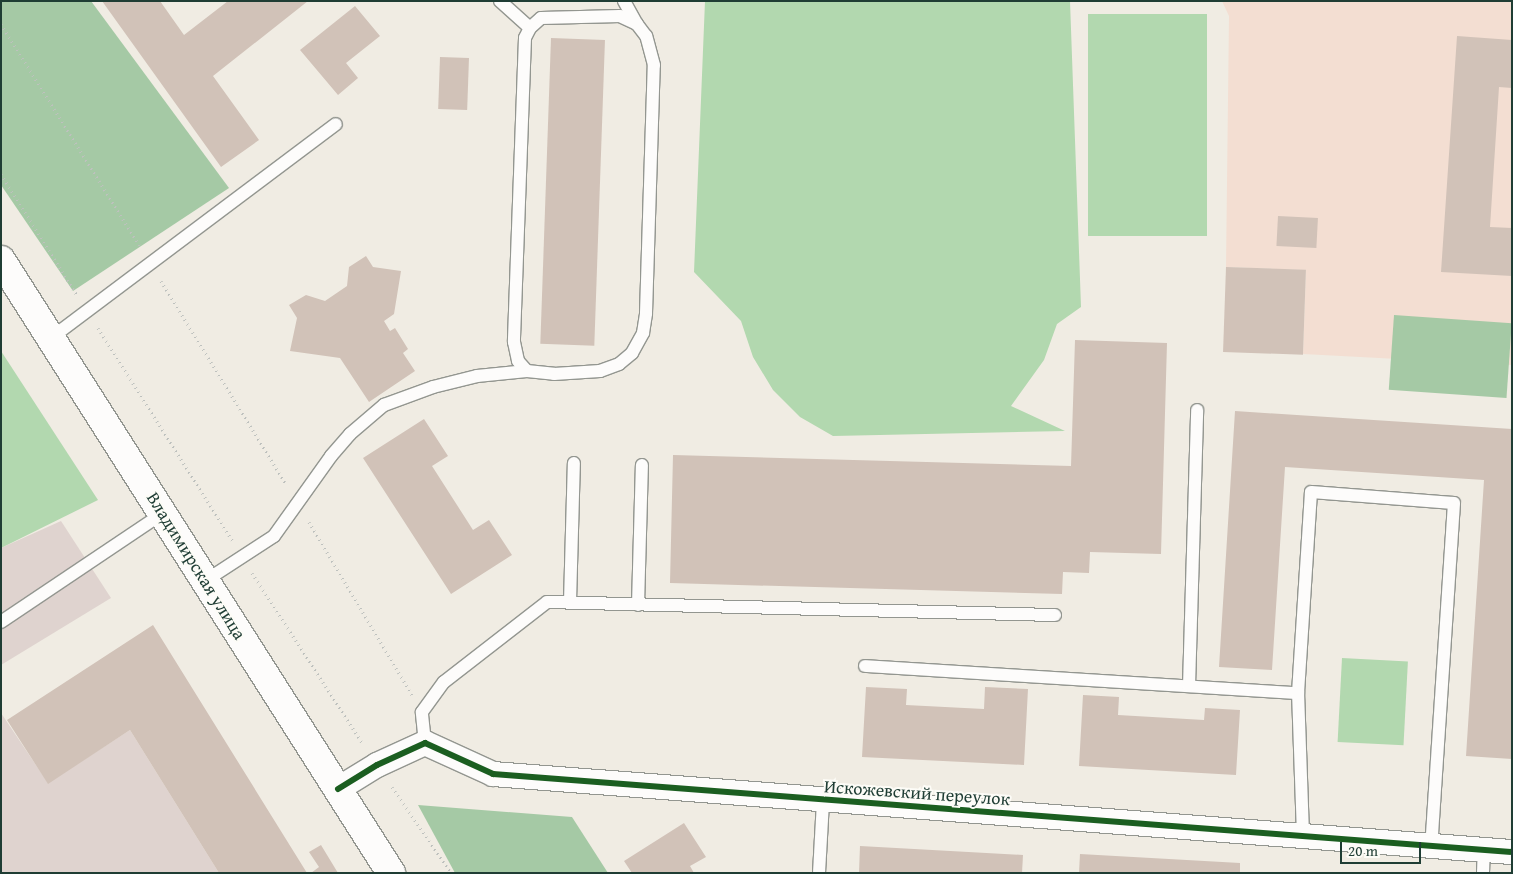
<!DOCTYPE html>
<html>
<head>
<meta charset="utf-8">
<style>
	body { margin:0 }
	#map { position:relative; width:1513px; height:874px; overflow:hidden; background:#f0ece3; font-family:"Gentium Book Plus",serif }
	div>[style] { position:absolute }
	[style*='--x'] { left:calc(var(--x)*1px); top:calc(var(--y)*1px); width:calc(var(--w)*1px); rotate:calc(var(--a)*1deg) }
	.built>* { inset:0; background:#f3ded2 }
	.industrial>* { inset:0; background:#dfd3cf }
	.green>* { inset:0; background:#b2d8af; transform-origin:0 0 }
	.forest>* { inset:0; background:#a5c9a5; transform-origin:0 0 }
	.building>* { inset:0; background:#d1c2b8; transform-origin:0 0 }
	.path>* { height:3px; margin-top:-1.5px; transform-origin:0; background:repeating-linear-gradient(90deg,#bec1be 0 1px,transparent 0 5px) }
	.roads { filter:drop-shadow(1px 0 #939690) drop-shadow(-1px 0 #939690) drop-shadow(0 1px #939690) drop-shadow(0 -1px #939690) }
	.service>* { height:12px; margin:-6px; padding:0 6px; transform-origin:6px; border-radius:6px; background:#fdfcfb }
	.minor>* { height:24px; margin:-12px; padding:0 12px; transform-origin:12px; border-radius:12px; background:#fdfcfb }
	.secondary>* { height:28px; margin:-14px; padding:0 14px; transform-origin:14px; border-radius:14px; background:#fdfcfb }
	.cycleway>* { height:6px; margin:-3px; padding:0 3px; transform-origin:3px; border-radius:3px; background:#1b5e20 }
	span { translate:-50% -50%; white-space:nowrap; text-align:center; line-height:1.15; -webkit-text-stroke:4px #fdfcf7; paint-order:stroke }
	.street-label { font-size:18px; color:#1f3d34 }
	.frame { position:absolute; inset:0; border:2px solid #1f3d34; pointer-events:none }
	.scale { position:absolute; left:1340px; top:842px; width:81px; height:22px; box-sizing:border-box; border:2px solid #1f3d34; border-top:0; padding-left:6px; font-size:15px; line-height:18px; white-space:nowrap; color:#1f3d34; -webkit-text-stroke:4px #fdfcf7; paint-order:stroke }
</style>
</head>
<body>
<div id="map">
	<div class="built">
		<div style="clip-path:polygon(1222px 1px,1512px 1px,1512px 365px,1303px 354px,1306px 270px,1226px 267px,1229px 16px)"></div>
	</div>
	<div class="industrial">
		<div style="clip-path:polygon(61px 521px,111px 598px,1px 665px,1px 548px)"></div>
		<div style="clip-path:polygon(1px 713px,48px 783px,130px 730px,219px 873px,1px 873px)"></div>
	</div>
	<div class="green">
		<div style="clip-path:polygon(705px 1px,1070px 1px,1081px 307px,1057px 324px,1044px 360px,1011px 406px,1065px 431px,833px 436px,800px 417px,773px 390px,753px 357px,741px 321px,694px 272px)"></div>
		<div style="left:1088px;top:14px;width:119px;height:222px"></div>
		<div style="clip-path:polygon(1px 351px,98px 500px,1px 548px)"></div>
		<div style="left:1342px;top:658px;width:66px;height:84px;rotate:3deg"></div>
	</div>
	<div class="forest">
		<div style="clip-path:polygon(1px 1px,91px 1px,229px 188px,73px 291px,1px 185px)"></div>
		<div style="left:1394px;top:315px;width:118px;height:75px;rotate:4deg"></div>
		<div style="clip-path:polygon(418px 805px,572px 817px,608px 873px,455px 873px)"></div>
	</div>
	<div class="building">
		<div style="clip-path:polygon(102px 1px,160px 1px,184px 35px,228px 1px,308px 1px,213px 76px,259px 140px,221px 167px)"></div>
		<div style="clip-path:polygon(355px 6px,380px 36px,346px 63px,358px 78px,338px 95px,300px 50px)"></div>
		<div style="clip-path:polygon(1457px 36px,1512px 40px,1512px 88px,1499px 87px,1490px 227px,1512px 228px,1512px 276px,1441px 272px)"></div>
		<div style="left:551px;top:38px;width:54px;height:306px;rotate:2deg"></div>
		<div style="left:440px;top:57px;width:29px;height:52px;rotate:2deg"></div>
		<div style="left:1278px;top:216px;width:40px;height:30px;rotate:3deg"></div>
		<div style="clip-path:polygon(366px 256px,373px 267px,401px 271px,394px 314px,384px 321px,390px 331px,395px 328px,408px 349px,403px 353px,415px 371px,369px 402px,340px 358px,290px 351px,297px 318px,289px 305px,306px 295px,325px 301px,347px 286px,349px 267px)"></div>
		<div style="left:1226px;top:267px;width:80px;height:85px;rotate:2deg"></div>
		<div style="clip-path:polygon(1075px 340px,1167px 343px,1161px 554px,1090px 552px,1089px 573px,1063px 572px,1062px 594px,670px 583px,673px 455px,1071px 466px)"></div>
		<div style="clip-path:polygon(1235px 411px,1512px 429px,1512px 759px,1466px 756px,1484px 480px,1285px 467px,1272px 670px,1219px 667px)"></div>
		<div style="clip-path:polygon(424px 419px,448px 456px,432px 466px,473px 530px,489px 520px,512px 555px,451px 594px,363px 458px)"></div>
		<div style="clip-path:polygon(153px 625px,307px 873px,219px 873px,130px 730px,48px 784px,7px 720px)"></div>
		<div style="clip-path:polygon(866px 687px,907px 689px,906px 705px,984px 709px,985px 687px,1028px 689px,1024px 765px,862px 757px)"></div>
		<div style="clip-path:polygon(1083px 695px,1119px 697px,1118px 715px,1204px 720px,1205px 708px,1240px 710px,1236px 775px,1079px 766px)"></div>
		<div style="clip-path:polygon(684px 823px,706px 857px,690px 866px,694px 873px,632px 873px,624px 861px)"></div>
		<div style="clip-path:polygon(321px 845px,338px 873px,311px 873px,319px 867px,309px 852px)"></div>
		<div style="clip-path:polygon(860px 846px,1023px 855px,1022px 873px,859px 873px)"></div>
		<div style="clip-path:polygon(1080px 854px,1240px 863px,1240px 873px,1079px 873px)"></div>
	</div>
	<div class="path">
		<div style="--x:1;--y:24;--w:264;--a:58"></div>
		<div style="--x:1;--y:174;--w:143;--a:57.9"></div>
		<div style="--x:161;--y:281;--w:238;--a:58.4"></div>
		<div style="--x:98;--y:328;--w:251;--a:57.7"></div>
		<div style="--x:309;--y:522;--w:201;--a:59.2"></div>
		<div style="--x:252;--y:573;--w:204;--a:57"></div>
		<div style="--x:392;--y:787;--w:104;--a:55.5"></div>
	</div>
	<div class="roads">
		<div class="service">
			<div style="--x:500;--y:1;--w:40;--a:42"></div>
			<div style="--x:624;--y:1;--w:26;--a:61"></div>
			<div style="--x:51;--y:338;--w:356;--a:-36.9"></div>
			<div style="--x:205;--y:581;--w:82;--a:-33.1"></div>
			<div style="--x:274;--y:536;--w:98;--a:-54.5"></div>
			<div style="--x:331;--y:456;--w:29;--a:-49"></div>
			<div style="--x:350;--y:434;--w:45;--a:-40.5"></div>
			<div style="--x:384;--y:405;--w:52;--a:-20.2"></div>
			<div style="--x:433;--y:387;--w:45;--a:-14"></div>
			<div style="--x:477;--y:376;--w:50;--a:-5.7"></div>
			<div style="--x:527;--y:371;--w:27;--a:6"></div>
			<div style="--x:554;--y:374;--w:46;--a:-3.7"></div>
			<div style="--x:600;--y:371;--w:20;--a:-20"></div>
			<div style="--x:619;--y:364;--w:17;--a:-40"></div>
			<div style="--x:632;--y:353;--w:23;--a:-61"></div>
			<div style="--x:643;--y:333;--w:20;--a:-81"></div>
			<div style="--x:646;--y:313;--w:248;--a:-88.2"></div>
			<div style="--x:654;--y:65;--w:30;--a:-105"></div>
			<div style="--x:646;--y:36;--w:15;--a:-127"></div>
			<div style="--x:637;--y:24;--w:19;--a:-155"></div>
			<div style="--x:620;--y:16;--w:79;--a:178.5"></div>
			<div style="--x:541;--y:18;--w:15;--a:138"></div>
			<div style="--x:530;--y:28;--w:11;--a:117"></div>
			<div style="--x:525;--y:38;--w:304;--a:92.1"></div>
			<div style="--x:514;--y:342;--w:19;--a:78"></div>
			<div style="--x:518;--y:361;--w:13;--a:48"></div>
			<div style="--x:570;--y:602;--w:139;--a:-88.4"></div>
			<div style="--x:638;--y:605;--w:140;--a:-88.4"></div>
			<div style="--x:1;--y:622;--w:195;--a:-33.9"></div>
			<div style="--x:865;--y:666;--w:434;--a:3.6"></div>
			<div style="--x:1189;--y:686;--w:276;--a:-88.3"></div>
			<div style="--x:425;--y:743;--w:31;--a:-96"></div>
			<div style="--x:422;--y:712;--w:37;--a:-54"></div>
			<div style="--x:444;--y:682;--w:130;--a:-37.8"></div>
			<div style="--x:547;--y:602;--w:508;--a:1.47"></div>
			<div style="--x:1303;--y:835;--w:142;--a:-92"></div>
			<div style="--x:1298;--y:693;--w:201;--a:-86.3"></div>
			<div style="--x:1311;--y:492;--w:143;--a:4.4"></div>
			<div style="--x:1454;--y:503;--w:343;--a:93.8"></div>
			<div style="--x:819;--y:873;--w:72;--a:-86.8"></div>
			<div style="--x:1483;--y:873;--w:23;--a:-88"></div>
		</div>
		<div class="minor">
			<div style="--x:338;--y:789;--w:46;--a:-31.6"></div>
			<div style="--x:377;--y:765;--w:53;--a:-24.6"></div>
			<div style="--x:425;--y:743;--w:75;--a:24.5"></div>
			<div style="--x:493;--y:774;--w:1022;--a:4.38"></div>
		</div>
		<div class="secondary">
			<div style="--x:1;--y:260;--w:727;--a:57.53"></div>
		</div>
	</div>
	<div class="cycleway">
		<div style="--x:338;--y:789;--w:46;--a:-31.6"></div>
		<div style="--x:377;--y:765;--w:53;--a:-24.6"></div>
		<div style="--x:425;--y:743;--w:75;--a:24.5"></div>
		<div style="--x:493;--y:774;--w:1022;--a:4.38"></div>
	</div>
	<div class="street-label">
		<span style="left:196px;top:566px;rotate:58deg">Владимирская улица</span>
		<span style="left:917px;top:793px;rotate:4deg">Искожевский переулок</span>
	</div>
	<div class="frame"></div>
	<div class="scale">20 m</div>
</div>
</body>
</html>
